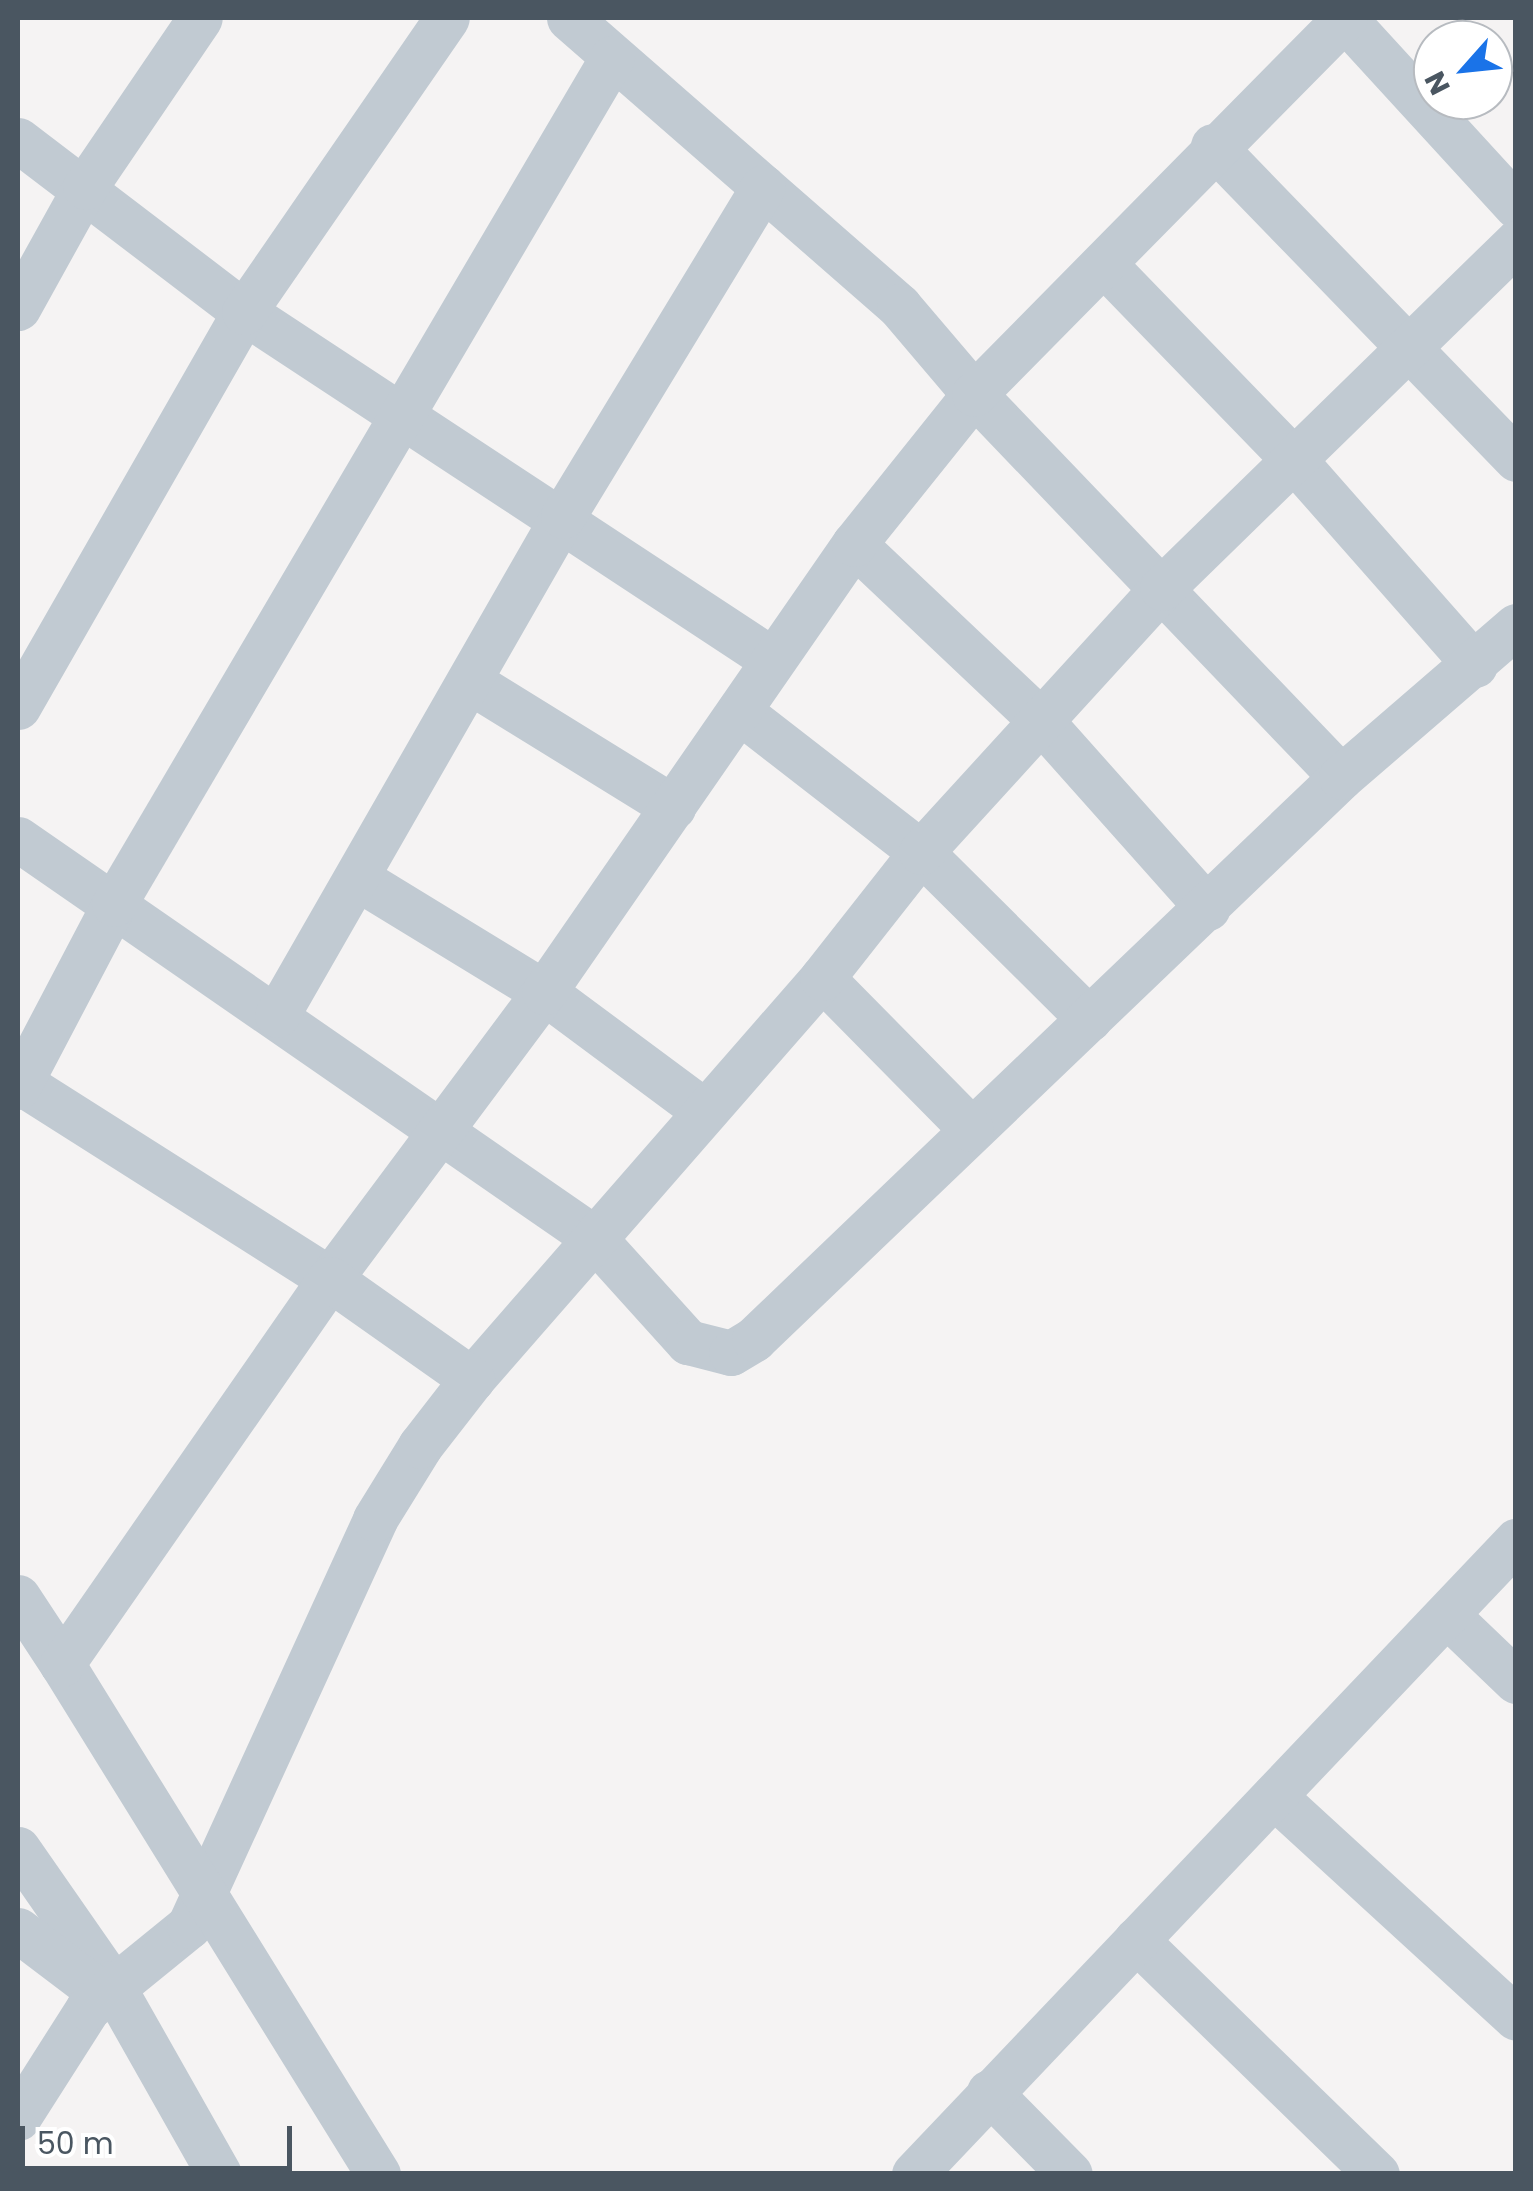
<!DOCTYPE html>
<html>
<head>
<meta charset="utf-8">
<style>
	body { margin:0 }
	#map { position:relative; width:1533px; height:2191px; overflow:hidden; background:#f5f3f3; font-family:Poppins,sans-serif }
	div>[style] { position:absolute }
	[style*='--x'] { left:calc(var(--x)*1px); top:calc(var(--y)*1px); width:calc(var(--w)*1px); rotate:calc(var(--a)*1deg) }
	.minor>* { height:45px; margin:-22.5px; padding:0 22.5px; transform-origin:22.5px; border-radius:22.5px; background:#c1cad2 }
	span { translate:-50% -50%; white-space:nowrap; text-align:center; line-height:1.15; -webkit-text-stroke:10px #fff; paint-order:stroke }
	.frame { position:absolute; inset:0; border:20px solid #4a5661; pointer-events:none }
	.north { position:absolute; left:1413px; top:20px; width:100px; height:100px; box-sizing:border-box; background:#fff; border:2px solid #b7bbc0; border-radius:50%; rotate:243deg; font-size:28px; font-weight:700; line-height:40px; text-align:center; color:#4a5661 }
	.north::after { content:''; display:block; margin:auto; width:35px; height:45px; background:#1a73e8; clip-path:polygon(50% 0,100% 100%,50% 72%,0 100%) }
	.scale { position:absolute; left:20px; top:2126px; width:272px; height:45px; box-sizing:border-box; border:5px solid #4a5661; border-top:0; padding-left:12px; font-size:30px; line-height:35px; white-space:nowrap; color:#4a5661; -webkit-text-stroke:8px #fff; paint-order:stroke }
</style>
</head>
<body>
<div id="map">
	<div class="minor">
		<div style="--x:569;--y:18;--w:438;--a:41.1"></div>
		<div style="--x:899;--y:306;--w:116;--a:49.6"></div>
		<div style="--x:974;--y:394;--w:530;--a:46.22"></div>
		<div style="--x:1344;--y:18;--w:255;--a:47.5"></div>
		<div style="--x:18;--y:140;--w:284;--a:37.3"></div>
		<div style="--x:244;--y:312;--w:633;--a:33.34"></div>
		<div style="--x:1213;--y:146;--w:436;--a:45.9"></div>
		<div style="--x:1104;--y:264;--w:274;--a:45.9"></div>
		<div style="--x:1295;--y:461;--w:272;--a:48.6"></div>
		<div style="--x:18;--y:308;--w:138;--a:-61"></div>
		<div style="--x:85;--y:187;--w:204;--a:-55.8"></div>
		<div style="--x:854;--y:544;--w:259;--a:43.4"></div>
		<div style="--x:1042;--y:722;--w:249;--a:48.3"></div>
		<div style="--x:469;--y:681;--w:240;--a:31.7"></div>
		<div style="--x:18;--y:707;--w:455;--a:-60.2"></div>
		<div style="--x:244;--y:312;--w:357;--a:-55.4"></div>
		<div style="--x:739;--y:711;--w:230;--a:37.8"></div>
		<div style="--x:921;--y:852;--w:237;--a:44.8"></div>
		<div style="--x:18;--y:839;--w:699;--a:34.69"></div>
		<div style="--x:593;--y:1237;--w:142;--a:47.9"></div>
		<div style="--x:688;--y:1342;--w:44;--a:14.3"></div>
		<div style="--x:731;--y:1353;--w:27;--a:-31"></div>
		<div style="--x:754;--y:1339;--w:813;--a:-43.75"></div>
		<div style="--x:1341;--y:777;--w:231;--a:-40.8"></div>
		<div style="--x:357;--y:878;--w:219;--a:31.4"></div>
		<div style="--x:544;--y:992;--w:199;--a:36.6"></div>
		<div style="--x:822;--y:978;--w:212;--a:45.4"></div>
		<div style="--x:277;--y:1015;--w:575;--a:-60.18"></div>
		<div style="--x:563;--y:516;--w:385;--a:-58.7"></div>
		<div style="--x:18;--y:1081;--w:370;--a:32.4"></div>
		<div style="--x:330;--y:1279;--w:358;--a:-53.3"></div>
		<div style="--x:544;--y:992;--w:545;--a:-55.32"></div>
		<div style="--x:854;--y:544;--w:192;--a:-51.3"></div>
		<div style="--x:974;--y:394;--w:528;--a:-45.38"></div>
		<div style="--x:18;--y:1087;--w:207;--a:-62.3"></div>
		<div style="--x:114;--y:904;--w:982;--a:-59.52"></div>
		<div style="--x:18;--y:1597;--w:80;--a:56.7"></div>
		<div style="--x:1448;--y:1616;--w:94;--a:43.7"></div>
		<div style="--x:1274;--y:1796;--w:328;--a:42.5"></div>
		<div style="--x:18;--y:1849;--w:163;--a:55.2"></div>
		<div style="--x:111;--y:1983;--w:219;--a:60.5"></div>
		<div style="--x:18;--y:1930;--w:104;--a:37.2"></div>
		<div style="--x:1136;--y:1940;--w:336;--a:44.2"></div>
		<div style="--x:989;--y:2092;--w:115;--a:45.4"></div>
		<div style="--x:18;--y:2118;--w:130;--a:-57.5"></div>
		<div style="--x:88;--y:2008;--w:130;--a:-39.1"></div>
		<div style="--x:189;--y:1926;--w:447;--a:-65.4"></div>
		<div style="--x:375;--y:1519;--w:86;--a:-58.3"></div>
		<div style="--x:420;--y:1446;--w:85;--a:-52.2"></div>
		<div style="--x:472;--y:1379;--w:532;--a:-48.88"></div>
		<div style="--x:822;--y:978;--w:160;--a:-51.8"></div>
		<div style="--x:921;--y:852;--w:357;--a:-47.6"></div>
		<div style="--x:1162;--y:588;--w:494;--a:-44.3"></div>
		<div style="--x:378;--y:2174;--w:600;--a:-121.78"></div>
		<div style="--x:62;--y:1664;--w:469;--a:-55.2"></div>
		<div style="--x:330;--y:1279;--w:174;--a:35.2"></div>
		<div style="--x:914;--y:2174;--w:874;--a:-46.44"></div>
	</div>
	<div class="frame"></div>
	<div class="north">N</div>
	<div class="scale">50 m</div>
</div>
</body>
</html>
